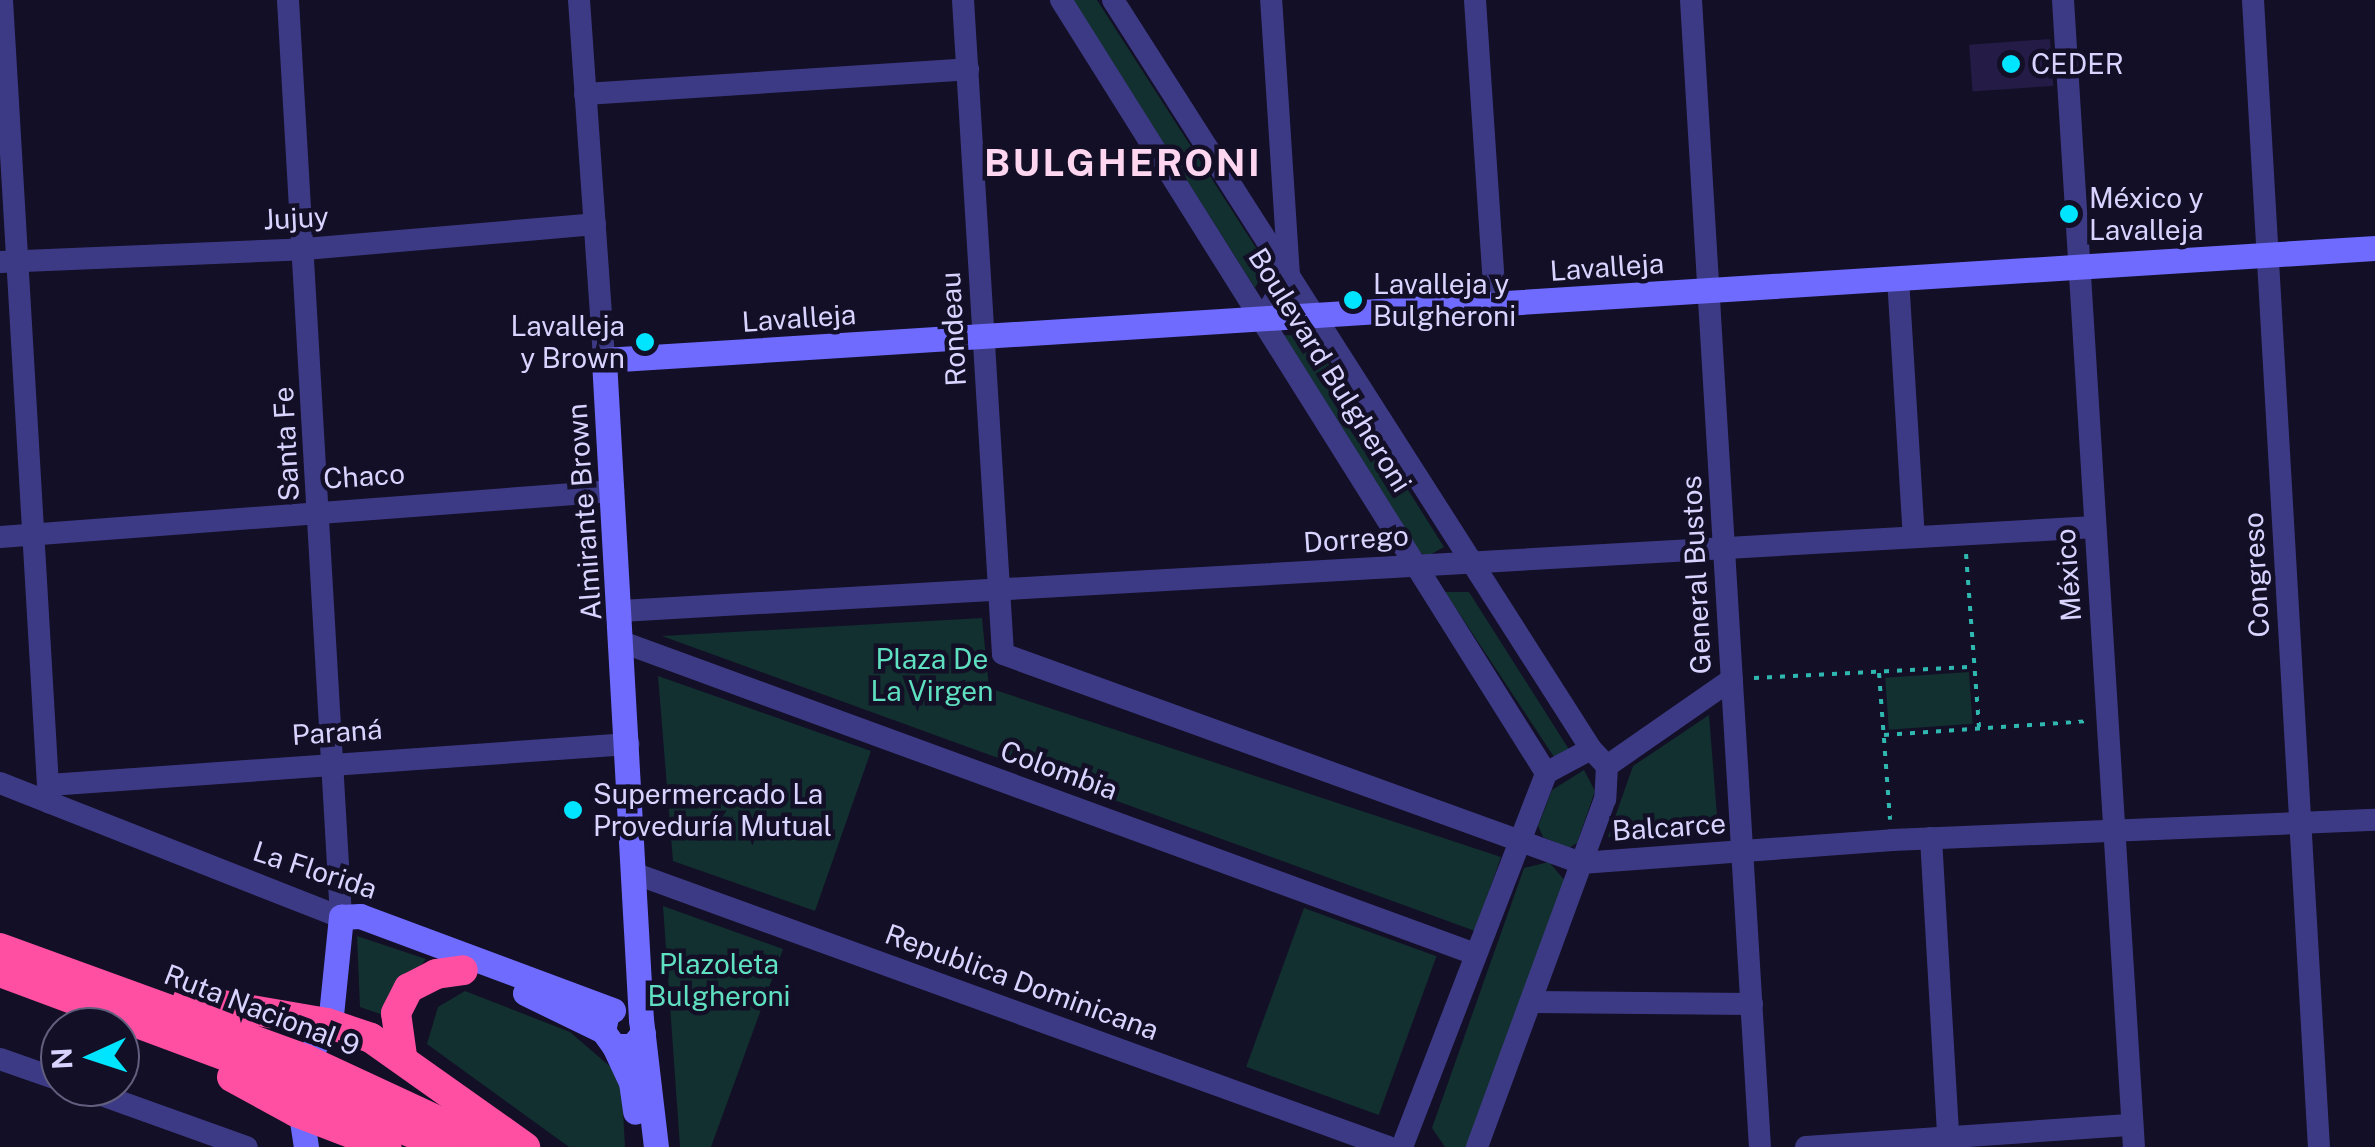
<!DOCTYPE html>
<html>
<head>
<meta charset="utf-8">
<style>
	body { margin:0 }
	#map { position:relative; width:2375px; height:1147px; overflow:hidden; background:#130f26; font-family:"Public Sans",sans-serif }
	div>[style] { position:absolute }
	[style*='--x'] { left:calc(var(--x)*1px); top:calc(var(--y)*1px); width:calc(var(--w)*1px); rotate:calc(var(--a)*1deg) }
	.green>* { inset:0; background:#12302f; transform-origin:0 0 }
	.building>* { inset:0; background:#241b47; transform-origin:0 0 }
	.path>* { height:4px; margin-top:-2px; transform-origin:0; background:repeating-linear-gradient(90deg,#2fb8b0 0 5px,transparent 0 13px) }
	.street>* { height:22px; margin:-11px; padding:0 11px; transform-origin:11px; border-radius:11px; background:#3d3a85 }
	.secondary>* { height:25px; margin:-12.5px; padding:0 12.5px; transform-origin:12.5px; border-radius:12.5px; background:#6f6bff }
	.highway>* { height:30px; margin:-15px; padding:0 15px; transform-origin:15px; border-radius:15px; background:#ff4fa3 }
	.dots>* { width:28px; height:28px; translate:-50% -50%; box-sizing:border-box; border:5px solid #130f26; border-radius:50% }
	span { translate:-50% -50%; white-space:nowrap; text-align:center; line-height:1.15; -webkit-text-stroke:9px #130f26; paint-order:stroke }
	.poi-label { font-size:28px; color:#d9d4ff }
	.left { translate:0 -50%; text-align:left }
	.right { translate:-100% -50%; text-align:right }
	.street-label { font-size:28px; color:#d9d4ff }
	.park-label { font-size:28px; color:#5fe0c0 }
	.district-label { font-size:38px; color:#ffd6f0; font-weight:700; letter-spacing:2.5px }
	.north { position:absolute; left:40px; top:1007px; width:100px; height:100px; box-sizing:border-box; background:#130f26; border:2px solid #625e7d; border-radius:50%; rotate:267deg; font-size:28px; font-weight:700; line-height:40px; text-align:center; color:#d9d4ff }
	.north::after { content:''; display:block; margin:auto; width:35px; height:45px; background:#00e5ff; clip-path:polygon(50% 0,100% 100%,50% 72%,0 100%) }
</style>
</head>
<body>
<div id="map">
	<div class="green">
		<div style="clip-path:polygon(1073px 0,1097px 0,1267px 265px,1255px 288px)"></div>
		<div style="clip-path:polygon(1284px 335px,1311px 336px,1444px 547px,1426px 557px,1418px 550px)"></div>
		<div style="clip-path:polygon(1445px 592px,1469px 592px,1570px 751px,1556px 760px)"></div>
		<div style="clip-path:polygon(982px 618px,989px 688px,1501px 857px,1475px 931px,662px 636px)"></div>
		<div style="left:1969px;top:672px;width:52px;height:84px;rotate:86deg"></div>
		<div style="clip-path:polygon(658px 676px,871px 751px,815px 911px,673px 861px)"></div>
		<div style="clip-path:polygon(1709px 715px,1718px 828px,1608px 837px,1633px 766px)"></div>
		<div style="clip-path:polygon(1584px 770px,1595px 791px,1577px 843px,1569px 848px,1543px 837px,1538px 826px,1552px 790px)"></div>
		<div style="clip-path:polygon(1549px 862px,1567px 883px,1474px 1147px,1445px 1147px,1432px 1128px,1524px 868px)"></div>
		<div style="clip-path:polygon(663px 906px,783px 949px,711px 1147px,680px 1147px)"></div>
		<div style="left:1304px;top:908px;width:141px;height:169px;rotate:20deg"></div>
		<div style="clip-path:polygon(357px 936px,426px 959px,383px 1015px,360px 1007px)"></div>
		<div style="clip-path:polygon(465px 991px,570px 1032px,621px 1076px,625px 1147px,569px 1147px,427px 1044px,438px 1007px)"></div>
	</div>
	<div class="building">
		<div style="left:2050px;top:39px;width:47px;height:81px;rotate:86deg"></div>
	</div>
	<div class="path">
		<div style="--x:1966;--y:554;--w:174;--a:85.7"></div>
		<div style="--x:1879;--y:673;--w:147;--a:85.7"></div>
		<div style="--x:1754;--y:678;--w:220;--a:-2.9"></div>
		<div style="--x:1884;--y:735;--w:204;--a:-3.9"></div>
	</div>
	<div class="street">
		<div style="--x:2;--y:0;--w:804;--a:86.65"></div>
		<div style="--x:579;--y:0;--w:361;--a:86"></div>
		<div style="--x:963;--y:0;--w:655;--a:86.5"></div>
		<div style="--x:1003;--y:654;--w:615;--a:19.88"></div>
		<div style="--x:1581;--y:863;--w:312;--a:-4.2"></div>
		<div style="--x:1892;--y:840;--w:483;--a:-2.4"></div>
		<div style="--x:1061;--y:0;--w:913;--a:57.89"></div>
		<div style="--x:1113;--y:0;--w:889;--a:57.45"></div>
		<div style="--x:1475;--y:0;--w:305;--a:86.2"></div>
		<div style="--x:1691;--y:0;--w:1149;--a:86.56"></div>
		<div style="--x:2063;--y:0;--w:1149;--a:86.46"></div>
		<div style="--x:2253;--y:0;--w:1149;--a:86.71"></div>
		<div style="--x:585;--y:94;--w:384;--a:-3.7"></div>
		<div style="--x:0;--y:262;--w:305;--a:-2.4"></div>
		<div style="--x:305;--y:249;--w:291;--a:-4.9"></div>
		<div style="--x:1898;--y:278;--w:258;--a:86.5"></div>
		<div style="--x:1262;--y:320;--w:52;--a:-58.5"></div>
		<div style="--x:1289;--y:276;--w:277;--a:-93.7"></div>
		<div style="--x:0;--y:537;--w:615;--a:-4.29"></div>
		<div style="--x:621;--y:611;--w:1476;--a:-3.26"></div>
		<div style="--x:622;--y:642;--w:908;--a:20.09"></div>
		<div style="--x:1607;--y:766;--w:152;--a:-34.8"></div>
		<div style="--x:0;--y:783;--w:366;--a:21.5"></div>
		<div style="--x:341;--y:917;--w:919;--a:-93.31"></div>
		<div style="--x:49;--y:785;--w:581;--a:-4.04"></div>
		<div style="--x:1931;--y:838;--w:299;--a:86.7"></div>
		<div style="--x:636;--y:874;--w:800;--a:19.95"></div>
		<div style="--x:1533;--y:1002;--w:219;--a:0.5"></div>
		<div style="--x:0;--y:1059;--w:64;--a:19.3"></div>
		<div style="--x:79;--y:1087;--w:178;--a:19.7"></div>
		<div style="--x:1402;--y:1147;--w:401;--a:-68.9"></div>
		<div style="--x:1546;--y:773;--w:51;--a:-28.1"></div>
		<div style="--x:1591;--y:749;--w:23;--a:47"></div>
		<div style="--x:1607;--y:766;--w:33;--a:93"></div>
		<div style="--x:1605;--y:799;--w:371;--a:110.2"></div>
		<div style="--x:1806;--y:1147;--w:327;--a:-3.9"></div>
	</div>
	<div class="secondary">
		<div style="--x:341;--y:917;--w:19;--a:-3"></div>
		<div style="--x:360;--y:916;--w:270;--a:20.4"></div>
		<div style="--x:525;--y:993;--w:87;--a:26"></div>
		<div style="--x:606;--y:1017;--w:14;--a:102"></div>
		<div style="--x:603;--y:1031;--w:19;--a:54"></div>
		<div style="--x:614;--y:1046;--w:18;--a:0"></div>
		<div style="--x:632;--y:1046;--w:17;--a:-50"></div>
		<div style="--x:614;--y:1046;--w:40;--a:65"></div>
		<div style="--x:631;--y:1082;--w:30;--a:82"></div>
		<div style="--x:306;--y:1147;--w:66;--a:-98.7"></div>
		<div style="--x:296;--y:1082;--w:76;--a:-62.4"></div>
		<div style="--x:331;--y:1015;--w:99;--a:-84.2"></div>
		<div style="--x:656;--y:1147;--w:128;--a:-96.7"></div>
		<div style="--x:641;--y:1020;--w:661;--a:-93.21"></div>
		<div style="--x:604;--y:360;--w:1775;--a:-3.62"></div>
	</div>
	<div class="highway">
		<div style="--x:0;--y:948;--w:325;--a:20"></div>
		<div style="--x:305;--y:1059;--w:209;--a:24.9"></div>
		<div style="--x:0;--y:972;--w:316;--a:20.4"></div>
		<div style="--x:296;--y:1082;--w:162;--a:23.7"></div>
		<div style="--x:188;--y:999;--w:141;--a:9.8"></div>
		<div style="--x:327;--y:1023;--w:46;--a:18.8"></div>
		<div style="--x:371;--y:1038;--w:189;--a:35.3"></div>
		<div style="--x:402;--y:1056;--w:43;--a:-97.9"></div>
		<div style="--x:396;--y:1013;--w:28;--a:-63"></div>
		<div style="--x:409;--y:988;--w:30;--a:-27"></div>
		<div style="--x:436;--y:974;--w:27;--a:-8"></div>
		<div style="--x:232;--y:1077;--w:73;--a:28.7"></div>
		<div style="--x:296;--y:1112;--w:97;--a:21"></div>
	</div>
	<div class="dots">
		<div style="left:2011px;top:64px;background:#00e5ff"></div>
		<div style="left:2069px;top:214px;background:#00e5ff"></div>
		<div style="left:1353px;top:300px;background:#00e5ff"></div>
		<div style="left:645px;top:342px;background:#00e5ff"></div>
		<div style="left:573px;top:810px;background:#00e5ff"></div>
	</div>
	<div class="poi-label">
		<span class="left" style="left:2031px;top:64px">CEDER</span>
		<span class="left" style="left:2089px;top:214px">México y<br>Lavalleja</span>
		<span class="left" style="left:1373px;top:300px">Lavalleja y<br>Bulgheroni</span>
		<span class="right" style="left:625px;top:342px">Lavalleja<br>y Brown</span>
		<span class="left" style="left:593px;top:810px">Supermercado La<br>Proveduría Mutual</span>
	</div>
	<div class="street-label">
		<span style="left:296px;top:218px;rotate:-3deg">Jujuy</span>
		<span style="left:1607px;top:267px;rotate:-4deg">Lavalleja</span>
		<span style="left:799px;top:318px;rotate:-4deg">Lavalleja</span>
		<span style="left:953px;top:329px;rotate:-93deg">Rondeau</span>
		<span style="left:1330px;top:370px;rotate:58deg">Boulevard Bulgheroni</span>
		<span style="left:286px;top:444px;rotate:-93deg">Santa Fe</span>
		<span style="left:364px;top:476px;rotate:-4deg">Chaco</span>
		<span style="left:584px;top:512px;rotate:-94deg">Almirante Brown</span>
		<span style="left:1356px;top:539px;rotate:-4deg">Dorrego</span>
		<span style="left:1696px;top:575px;rotate:-93deg">General Bustos</span>
		<span style="left:2068px;top:575px;rotate:-94deg">México</span>
		<span style="left:2256px;top:575px;rotate:-93deg">Congreso</span>
		<span style="left:337px;top:732px;rotate:-4deg">Paraná</span>
		<span style="left:1059px;top:770px;rotate:20deg">Colombia</span>
		<span style="left:1669px;top:827px;rotate:-4deg">Balcarce</span>
		<span style="left:315px;top:870px;rotate:18deg">La Florida</span>
		<span style="left:1022px;top:982px;rotate:20deg">Republica Dominicana</span>
		<span style="left:262px;top:1010px;rotate:21deg">Ruta Nacional 9</span>
	</div>
	<div class="park-label">
		<span style="left:932px;top:675px">Plaza De<br>La Virgen</span>
		<span style="left:719px;top:980px">Plazoleta<br>Bulgheroni</span>
	</div>
	<div class="district-label">
		<span style="left:1123px;top:163px">BULGHERONI</span>
	</div>
	<div class="north">N</div>
</div>
</body>
</html>
